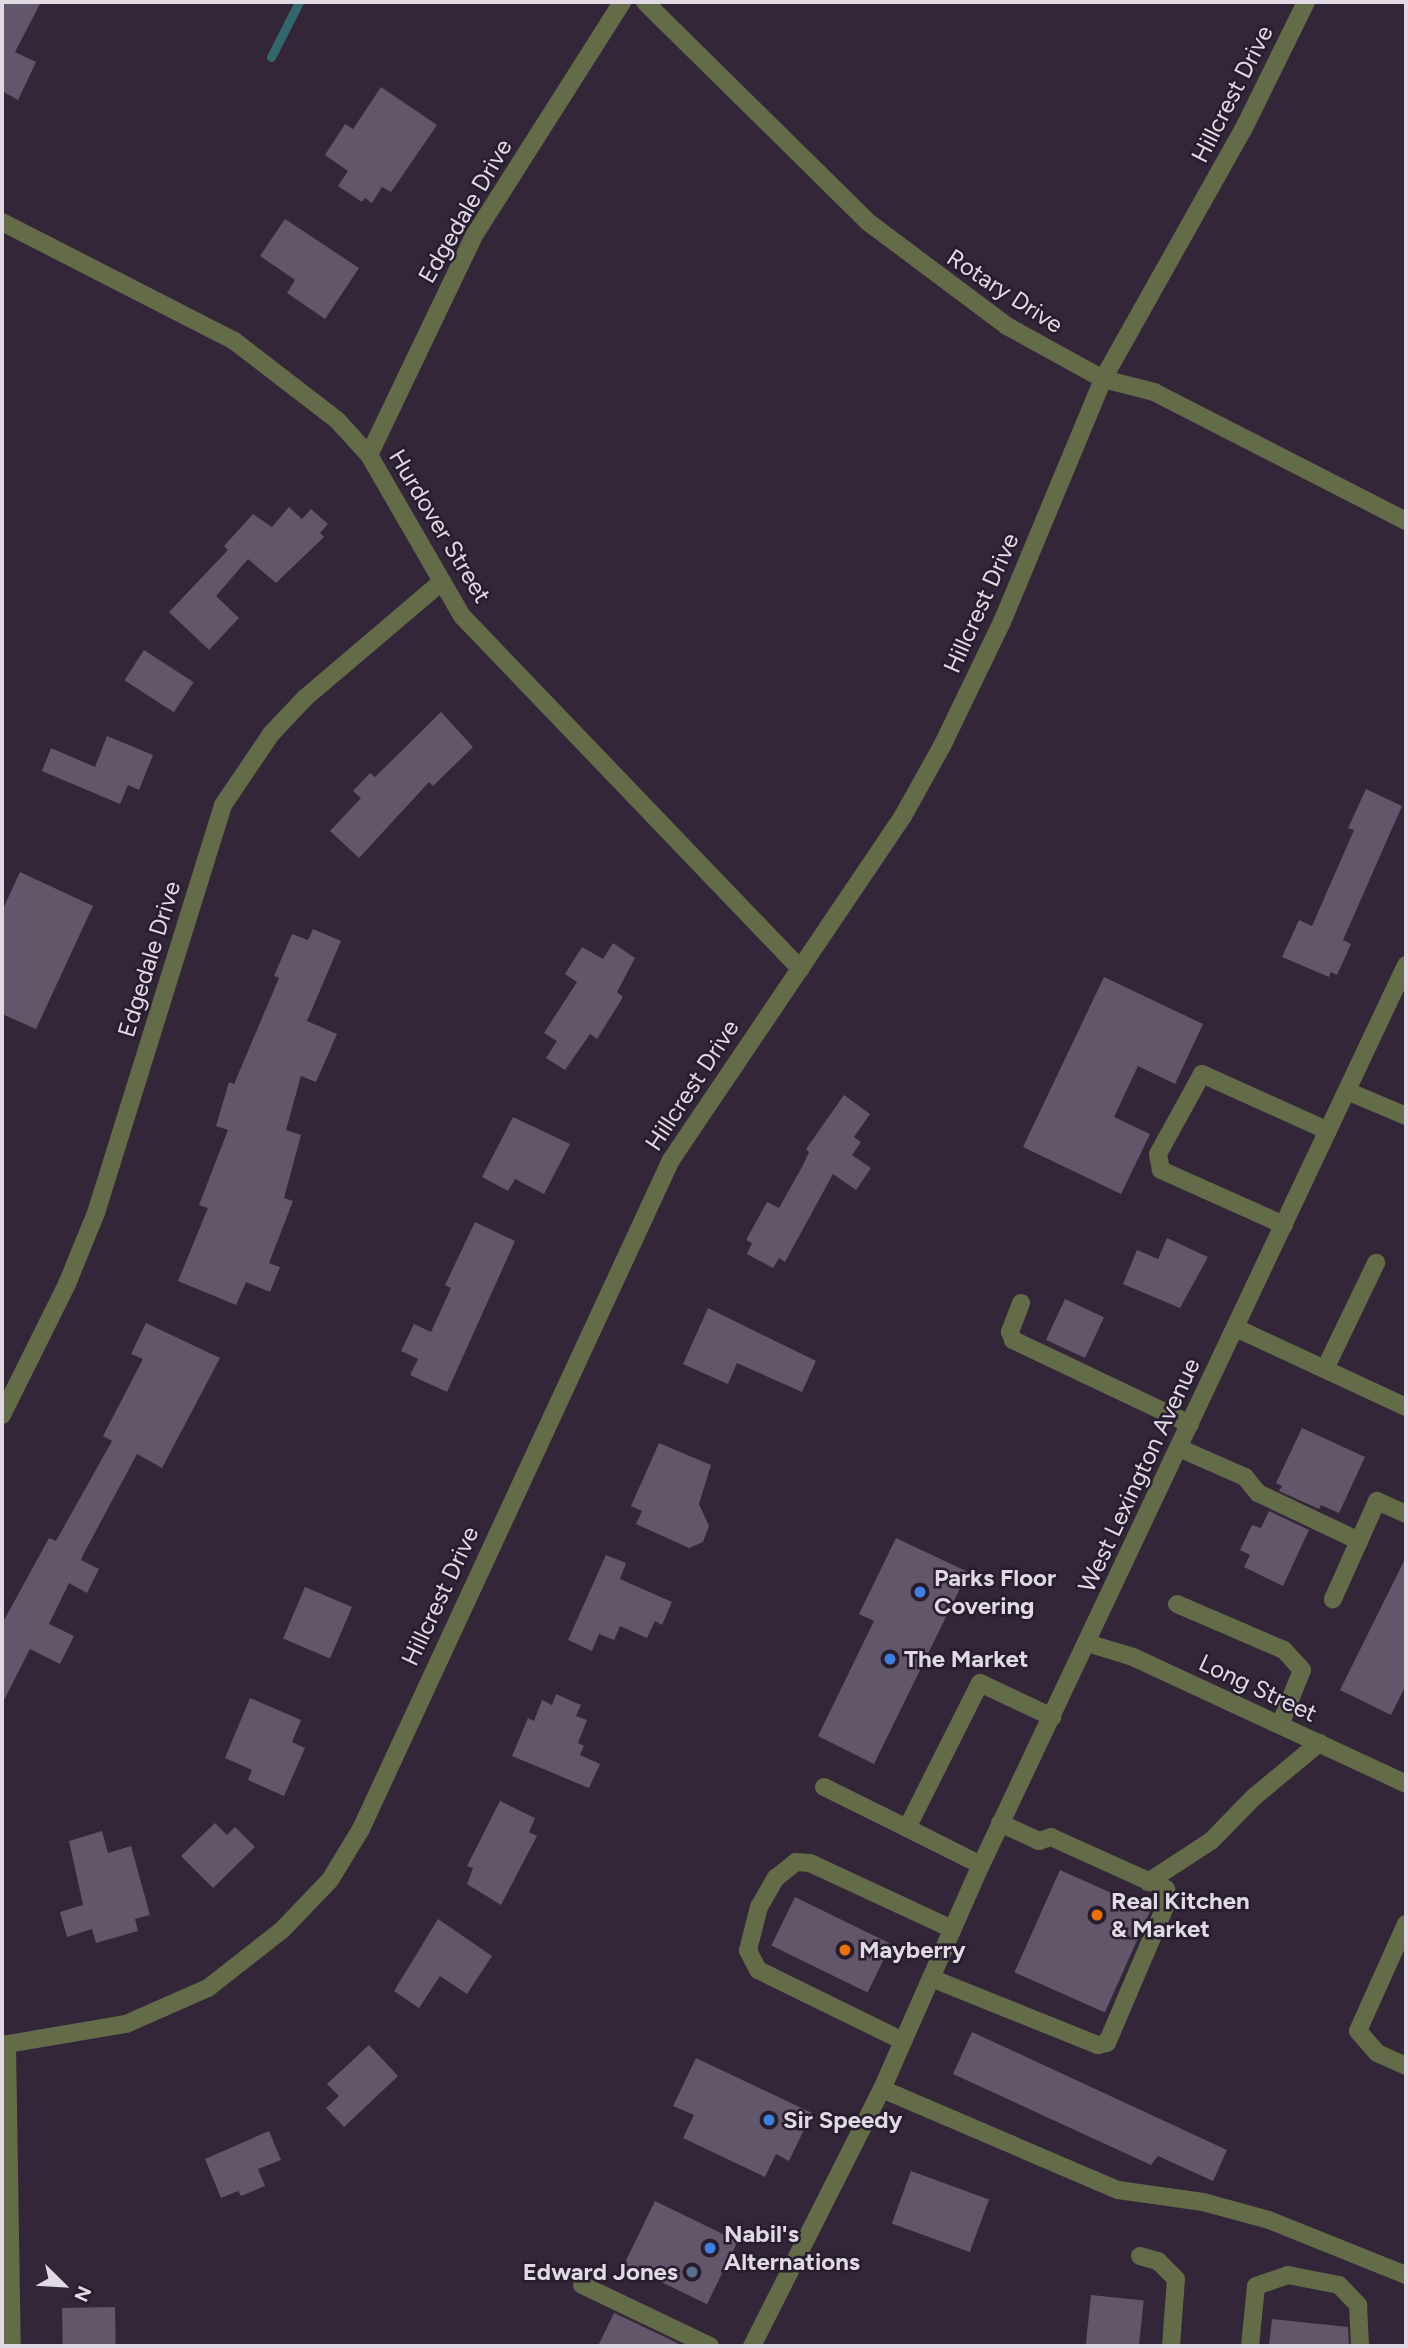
<!DOCTYPE html>
<html>
<head>
<meta charset="utf-8">
<style>
	body { margin:0 }
	#map { position:relative; width:1408px; height:2348px; overflow:hidden; background:#322638; font-family:Figtree,sans-serif }
	div>[style] { position:absolute }
	[style*='--x'] { left:calc(var(--x)*1px); top:calc(var(--y)*1px); width:calc(var(--w)*1px); rotate:calc(var(--a)*1deg) }
	.stream>* { height:9px; margin:-4.5px; padding:0 4.5px; transform-origin:4.5px; border-radius:4.5px; background:#32686d }
	.building>* { inset:0; background:#62566a; transform-origin:0 0 }
	.minor>* { height:18px; margin:-9px; padding:0 9px; transform-origin:9px; border-radius:9px; background:#646b48 }
	.dots>* { width:19px; height:19px; translate:-50% -50%; box-sizing:border-box; border:4px solid #281d2e; border-radius:50% }
	span { translate:-50% -50%; white-space:nowrap; text-align:center; line-height:1.15; -webkit-text-stroke:5px #281d2e; paint-order:stroke }
	.street-label { font-size:24px; color:#e1dae5 }
	.poi-label { font-size:24px; color:#e1dae5; font-weight:700 }
	.left { translate:0 -50%; text-align:left }
	.right { translate:-100% -50%; text-align:right }
	.frame { position:absolute; inset:0; border:4px solid #e1dae5; pointer-events:none }
	.north { position:absolute; left:28px; top:2250px; width:70px; height:70px; -webkit-text-stroke:5px #281d2e; paint-order:stroke; rotate:114deg; font-size:19px; font-weight:700; line-height:28px; text-align:center; color:#e1dae5 }
	.north::after { content:''; display:block; margin:auto; width:24px; height:32px; background:#e1dae5; clip-path:polygon(50% 0,100% 100%,50% 72%,0 100%) }
</style>
</head>
<body>
<div id="map">
	<div class="stream">
		<div style="--x:271;--y:57;--w:62;--a:-63"></div>
	</div>
	<div class="building">
		<div style="clip-path:polygon(2px 2px,41px 2px,15px 52px,36px 62px,18px 100px,2px 91px)"></div>
		<div style="clip-path:polygon(381px 87px,437px 125px,391px 192px,382px 187px,372px 203px,365px 198px,362px 202px,338px 186px,348px 171px,325px 155px,345px 124px,353px 129px)"></div>
		<div style="clip-path:polygon(285px 219px,359px 268px,325px 319px,287px 293px,295px 280px,260px 256px)"></div>
		<div style="clip-path:polygon(289px 507px,302px 519px,311px 509px,328px 524px,320px 533px,324px 537px,276px 583px,248px 559px,216px 596px,239px 618px,209px 650px,169px 612px,228px 550px,224px 546px,253px 514px,272px 527px)"></div>
		<div style="left:144px;top:650px;width:59px;height:36px;rotate:33deg"></div>
		<div style="clip-path:polygon(441px 712px,473px 747px,433px 786px,429px 782px,359px 858px,330px 831px,361px 798px,353px 791px,370px 773px,375px 777px)"></div>
		<div style="clip-path:polygon(107px 736px,153px 755px,139px 790px,128px 785px,120px 804px,42px 771px,51px 748px,95px 767px)"></div>
		<div style="clip-path:polygon(1366px 789px,1402px 806px,1343px 940px,1351px 944px,1337px 975px,1331px 972px,1329px 977px,1282px 957px,1299px 920px,1312px 926px,1354px 830px,1348px 828px)"></div>
		<div style="clip-path:polygon(20px 872px,93px 906px,36px 1029px,2px 1014px,2px 911px)"></div>
		<div style="clip-path:polygon(313px 929px,341px 941px,307px 1021px,337px 1034px,316px 1082px,301px 1076px,286px 1130px,301px 1135px,284px 1198px,293px 1201px,269px 1263px,280px 1267px,270px 1292px,246px 1282px,236px 1305px,178px 1281px,208px 1208px,199px 1205px,228px 1130px,216px 1126px,229px 1082px,234px 1084px,279px 978px,274px 976px,292px 934px,308px 940px)"></div>
		<div style="clip-path:polygon(613px 943px,635px 958px,617px 992px,623px 997px,597px 1039px,590px 1034px,565px 1070px,546px 1058px,557px 1041px,544px 1033px,577px 982px,565px 974px,582px 947px,603px 959px)"></div>
		<div style="clip-path:polygon(1104px 977px,1203px 1024px,1175px 1084px,1138px 1066px,1114px 1117px,1150px 1134px,1121px 1194px,1023px 1147px)"></div>
		<div style="clip-path:polygon(844px 1095px,870px 1114px,854px 1137px,861px 1142px,852px 1155px,871px 1168px,856px 1190px,833px 1174px,785px 1262px,779px 1258px,773px 1268px,747px 1254px,752px 1243px,746px 1240px,767px 1202px,779px 1208px,803px 1165px,809px 1152px,806px 1149px)"></div>
		<div style="clip-path:polygon(513px 1117px,570px 1144px,544px 1194px,515px 1179px,508px 1191px,482px 1177px)"></div>
		<div style="clip-path:polygon(475px 1222px,515px 1241px,447px 1392px,410px 1375px,418px 1359px,401px 1351px,414px 1324px,431px 1332px,451px 1288px,445px 1285px)"></div>
		<div style="clip-path:polygon(1167px 1238px,1208px 1257px,1180px 1308px,1123px 1284px,1137px 1250px,1158px 1259px)"></div>
		<div style="left:1065px;top:1299px;width:43px;height:45px;rotate:25deg"></div>
		<div style="clip-path:polygon(708px 1308px,816px 1361px,802px 1392px,737px 1363px,728px 1384px,683px 1364px)"></div>
		<div style="clip-path:polygon(146px 1323px,220px 1358px,162px 1468px,137px 1454px,83px 1555px,81px 1560px,99px 1569px,87px 1593px,69px 1583px,49px 1624px,74px 1636px,60px 1664px,30px 1649px,2px 1704px,2px 1624px,49px 1538px,56px 1541px,112px 1441px,103px 1436px,143px 1359px,131px 1354px)"></div>
		<div style="clip-path:polygon(1302px 1428px,1365px 1457px,1339px 1513px,1321px 1505px,1319px 1509px,1279px 1491px,1282px 1486px,1276px 1483px)"></div>
		<div style="clip-path:polygon(659px 1443px,711px 1465px,699px 1504px,709px 1526px,703px 1542px,689px 1548px,636px 1524px,642px 1511px,631px 1506px)"></div>
		<div style="clip-path:polygon(1269px 1511px,1309px 1530px,1283px 1586px,1244px 1567px,1250px 1555px,1240px 1550px,1252px 1525px,1261px 1528px)"></div>
		<div style="clip-path:polygon(896px 1538px,968px 1572px,874px 1764px,818px 1736px,874px 1621px,859px 1614px)"></div>
		<div style="clip-path:polygon(606px 1555px,626px 1563px,620px 1579px,672px 1602px,662px 1625px,655px 1621px,647px 1638px,620px 1626px,614px 1640px,599px 1634px,592px 1651px,568px 1640px)"></div>
		<div style="clip-path:polygon(1406px 1557px,1406px 1685px,1391px 1715px,1340px 1690px)"></div>
		<div style="left:305px;top:1587px;width:51px;height:56px;rotate:23deg"></div>
		<div style="clip-path:polygon(556px 1694px,581px 1705px,576px 1716px,587px 1720px,578px 1743px,584px 1746px,580px 1755px,600px 1764px,589px 1788px,512px 1756px,528px 1718px,534px 1721px,542px 1700px,552px 1705px)"></div>
		<div style="clip-path:polygon(250px 1698px,301px 1720px,292px 1742px,305px 1748px,284px 1796px,248px 1780px,252px 1770px,225px 1758px)"></div>
		<div style="clip-path:polygon(500px 1801px,535px 1818px,529px 1832px,537px 1836px,501px 1905px,467px 1884px,473px 1868px,467px 1866px)"></div>
		<div style="clip-path:polygon(215px 1823px,227px 1835px,235px 1827px,255px 1847px,213px 1888px,181px 1856px)"></div>
		<div style="clip-path:polygon(102px 1831px,108px 1853px,131px 1846px,150px 1915px,135px 1919px,138px 1931px,96px 1943px,92px 1929px,67px 1937px,60px 1912px,83px 1905px,69px 1841px)"></div>
		<div style="left:1060px;top:1870px;width:99px;height:112px;rotate:24deg"></div>
		<div style="left:795px;top:1897px;width:107px;height:54px;rotate:26deg"></div>
		<div style="clip-path:polygon(438px 1919px,492px 1956px,467px 1994px,440px 1976px,419px 2008px,394px 1991px)"></div>
		<div style="clip-path:polygon(972px 2032px,1227px 2150px,1213px 2181px,1158px 2156px,1151px 2165px,953px 2074px)"></div>
		<div style="clip-path:polygon(369px 2045px,398px 2076px,344px 2127px,326px 2108px,339px 2096px,327px 2084px)"></div>
		<div style="clip-path:polygon(696px 2058px,812px 2113px,789px 2161px,776px 2154px,765px 2177px,683px 2138px,694px 2115px,673px 2106px)"></div>
		<div style="clip-path:polygon(269px 2131px,281px 2160px,258px 2169px,265px 2186px,241px 2196px,238px 2191px,221px 2198px,205px 2159px)"></div>
		<div style="left:911px;top:2171px;width:83px;height:56px;rotate:20deg"></div>
		<div style="left:655px;top:2201px;width:92px;height:70px;rotate:26deg"></div>
		<div style="left:1091px;top:2295px;width:53px;height:51px;rotate:6deg"></div>
		<div style="left:115px;top:2307px;width:39px;height:53px;rotate:89deg"></div>
		<div style="clip-path:polygon(614px 2313px,665px 2337px,683px 2346px,598px 2346px)"></div>
		<div style="clip-path:polygon(1272px 2319px,1348px 2327px,1349px 2346px,1269px 2346px)"></div>
	</div>
	<div class="minor">
		<div style="--x:645;--y:2;--w:313;--a:44.6"></div>
		<div style="--x:868;--y:222;--w:174;--a:36.8"></div>
		<div style="--x:1007;--y:326;--w:110;--a:28.9"></div>
		<div style="--x:1103;--y:379;--w:53;--a:14.3"></div>
		<div style="--x:1154;--y:392;--w:283;--a:27.1"></div>
		<div style="--x:2;--y:222;--w:259;--a:27.1"></div>
		<div style="--x:233;--y:340;--w:131;--a:37.6"></div>
		<div style="--x:337;--y:420;--w:47;--a:47.6"></div>
		<div style="--x:369;--y:455;--w:186;--a:60"></div>
		<div style="--x:462;--y:616;--w:489;--a:46.2"></div>
		<div style="--x:369;--y:455;--w:245;--a:-64.4"></div>
		<div style="--x:475;--y:234;--w:275;--a:-57.6"></div>
		<div style="--x:1347;--y:1091;--w:64;--a:23"></div>
		<div style="--x:1284;--y:1225;--w:135;--a:-155.9"></div>
		<div style="--x:1161;--y:1170;--w:16;--a:-101"></div>
		<div style="--x:1158;--y:1154;--w:91;--a:-61.2"></div>
		<div style="--x:1202;--y:1074;--w:138;--a:24.3"></div>
		<div style="--x:1021;--y:1303;--w:31;--a:111"></div>
		<div style="--x:1010;--y:1332;--w:9;--a:69"></div>
		<div style="--x:1013;--y:1340;--w:196;--a:25.4"></div>
		<div style="--x:1236;--y:1328;--w:187;--a:24.9"></div>
		<div style="--x:1325;--y:1369;--w:118;--a:-64.3"></div>
		<div style="--x:2;--y:1415;--w:146;--a:-63.6"></div>
		<div style="--x:67;--y:1284;--w:77;--a:-67.8"></div>
		<div style="--x:96;--y:1213;--w:427;--a:-72.7"></div>
		<div style="--x:223;--y:805;--w:86;--a:-55.9"></div>
		<div style="--x:271;--y:734;--w:50;--a:-46.6"></div>
		<div style="--x:305;--y:698;--w:177;--a:-40.4"></div>
		<div style="--x:1179;--y:1448;--w:72;--a:23.7"></div>
		<div style="--x:1245;--y:1477;--w:21;--a:51"></div>
		<div style="--x:1258;--y:1493;--w:112;--a:25.4"></div>
		<div style="--x:1359;--y:1541;--w:64;--a:114.1"></div>
		<div style="--x:1359;--y:1541;--w:44;--a:-65.8"></div>
		<div style="--x:1377;--y:1501;--w:32;--a:24"></div>
		<div style="--x:1177;--y:1604;--w:116;--a:23.3"></div>
		<div style="--x:1284;--y:1650;--w:27;--a:48"></div>
		<div style="--x:1302;--y:1670;--w:59;--a:111.8"></div>
		<div style="--x:1087;--y:1643;--w:48;--a:16.9"></div>
		<div style="--x:1133;--y:1657;--w:301;--a:24.9"></div>
		<div style="--x:824;--y:1787;--w:93;--a:26.3"></div>
		<div style="--x:981;--y:1865;--w:83;--a:-153.4"></div>
		<div style="--x:907;--y:1828;--w:162;--a:-63.3"></div>
		<div style="--x:980;--y:1683;--w:80;--a:25.3"></div>
		<div style="--x:1148;--y:1882;--w:75;--a:-33.1"></div>
		<div style="--x:1211;--y:1841;--w:62;--a:-45.7"></div>
		<div style="--x:1254;--y:1797;--w:85;--a:-39.7"></div>
		<div style="--x:1406;--y:1924;--w:117;--a:114.2"></div>
		<div style="--x:1358;--y:2031;--w:29;--a:49"></div>
		<div style="--x:1377;--y:2053;--w:32;--a:24"></div>
		<div style="--x:931;--y:1978;--w:180;--a:21.9"></div>
		<div style="--x:1098;--y:2045;--w:9;--a:-13"></div>
		<div style="--x:1107;--y:2043;--w:155;--a:-66.9"></div>
		<div style="--x:1168;--y:1900;--w:11;--a:-100"></div>
		<div style="--x:1166;--y:1889;--w:126;--a:-155.7"></div>
		<div style="--x:1051;--y:1837;--w:13;--a:162"></div>
		<div style="--x:1039;--y:1841;--w:43;--a:-155.2"></div>
		<div style="--x:903;--y:2041;--w:161;--a:-153.9"></div>
		<div style="--x:758;--y:1970;--w:22;--a:-117"></div>
		<div style="--x:748;--y:1950;--w:44;--a:-75.7"></div>
		<div style="--x:759;--y:1907;--w:34;--a:-60"></div>
		<div style="--x:776;--y:1878;--w:26;--a:-39"></div>
		<div style="--x:796;--y:1862;--w:14;--a:4"></div>
		<div style="--x:810;--y:1863;--w:157;--a:24.9"></div>
		<div style="--x:7;--y:2044;--w:302;--a:89.1"></div>
		<div style="--x:2;--y:2045;--w:126;--a:-9.6"></div>
		<div style="--x:126;--y:2024;--w:90;--a:-23.7"></div>
		<div style="--x:208;--y:1988;--w:94;--a:-38.1"></div>
		<div style="--x:282;--y:1930;--w:69;--a:-46.2"></div>
		<div style="--x:330;--y:1880;--w:60;--a:-58.7"></div>
		<div style="--x:361;--y:1829;--w:737;--a:-65.14"></div>
		<div style="--x:671;--y:1160;--w:415;--a:-56"></div>
		<div style="--x:903;--y:816;--w:80;--a:-60.9"></div>
		<div style="--x:942;--y:746;--w:138;--a:-64.2"></div>
		<div style="--x:1002;--y:622;--w:263;--a:-67.4"></div>
		<div style="--x:1103;--y:379;--w:286;--a:-60.7"></div>
		<div style="--x:1243;--y:130;--w:143;--a:-63.8"></div>
		<div style="--x:882;--y:2089;--w:257;--a:23.2"></div>
		<div style="--x:1118;--y:2190;--w:86;--a:8"></div>
		<div style="--x:1203;--y:2202;--w:68;--a:15.3"></div>
		<div style="--x:1269;--y:2220;--w:148;--a:21.9"></div>
		<div style="--x:1140;--y:2256;--w:19;--a:16"></div>
		<div style="--x:1158;--y:2261;--w:25;--a:45"></div>
		<div style="--x:1176;--y:2279;--w:67;--a:94.3"></div>
		<div style="--x:582;--y:2285;--w:142;--a:25.5"></div>
		<div style="--x:752;--y:2346;--w:288;--a:-63.2"></div>
		<div style="--x:882;--y:2089;--w:245;--a:-66.2"></div>
		<div style="--x:981;--y:1865;--w:995;--a:-64.72"></div>
		<div style="--x:1250;--y:2346;--w:60;--a:-84.3"></div>
		<div style="--x:1256;--y:2286;--w:34;--a:-19"></div>
		<div style="--x:1288;--y:2275;--w:52;--a:11.1"></div>
		<div style="--x:1339;--y:2285;--w:28;--a:46"></div>
		<div style="--x:1358;--y:2305;--w:41;--a:87.2"></div>
	</div>
	<div class="dots">
		<div style="left:920px;top:1592px;background:#3f7fe0"></div>
		<div style="left:890px;top:1659px;background:#3f7fe0"></div>
		<div style="left:1097px;top:1915px;background:#e8710a"></div>
		<div style="left:845px;top:1950px;background:#e8710a"></div>
		<div style="left:769px;top:2120px;background:#3f7fe0"></div>
		<div style="left:710px;top:2248px;background:#3f7fe0"></div>
		<div style="left:692px;top:2272px;background:#5c6f8a"></div>
	</div>
	<div class="street-label">
		<span style="left:1232px;top:94px;rotate:-63deg">Hillcrest Drive</span>
		<span style="left:465px;top:211px;rotate:-60deg">Edgedale Drive</span>
		<span style="left:1005px;top:291px;rotate:33deg">Rotary Drive</span>
		<span style="left:440px;top:526px;rotate:59deg">Hurdover Street</span>
		<span style="left:981px;top:603px;rotate:-66deg">Hillcrest Drive</span>
		<span style="left:149px;top:959px;rotate:-73deg">Edgedale Drive</span>
		<span style="left:692px;top:1085px;rotate:-57deg">Hillcrest Drive</span>
		<span style="left:1139px;top:1475px;rotate:-65deg">West Lexington Avenue</span>
		<span style="left:440px;top:1596px;rotate:-65deg">Hillcrest Drive</span>
		<span style="left:1258px;top:1688px;rotate:25deg">Long Street</span>
	</div>
	<div class="poi-label">
		<span class="left" style="left:934px;top:1592px">Parks Floor<br>Covering</span>
		<span class="left" style="left:904px;top:1659px">The Market</span>
		<span class="left" style="left:1111px;top:1915px">Real Kitchen<br>&amp; Market</span>
		<span class="left" style="left:859px;top:1950px">Mayberry</span>
		<span class="left" style="left:783px;top:2120px">Sir Speedy</span>
		<span class="left" style="left:724px;top:2248px">Nabil's<br>Alternations</span>
		<span class="right" style="left:678px;top:2272px">Edward Jones</span>
	</div>
	<div class="frame"></div>
	<div class="north">N</div>
</div>
</body>
</html>
